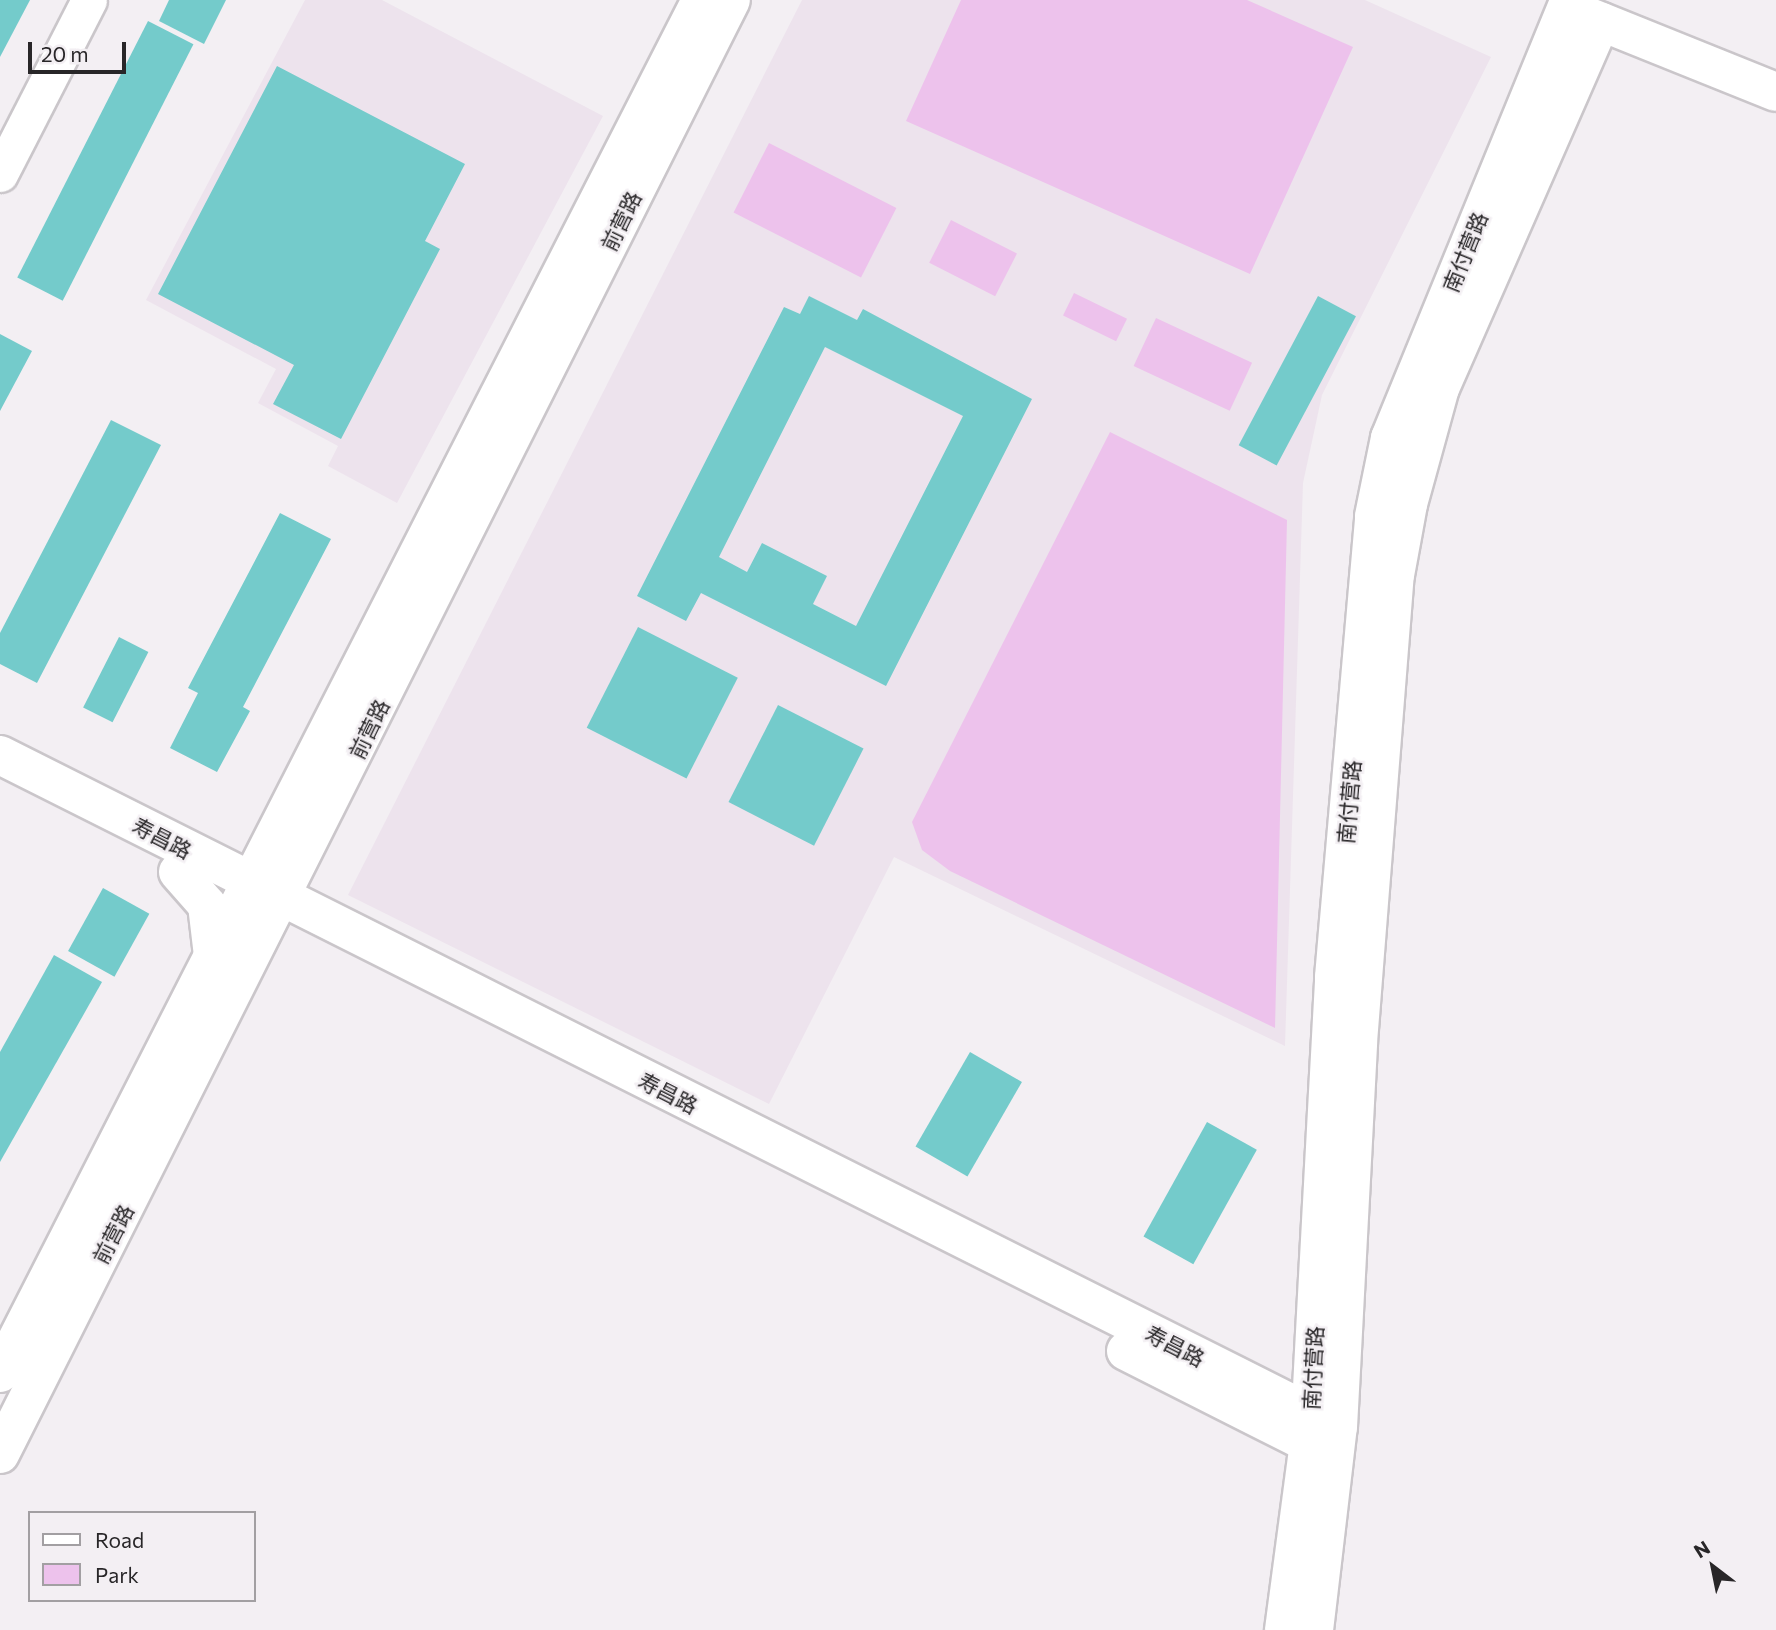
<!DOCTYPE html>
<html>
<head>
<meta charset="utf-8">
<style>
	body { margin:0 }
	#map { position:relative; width:1776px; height:1630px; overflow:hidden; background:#f3eff3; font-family:Commissioner,"Noto Sans SC",sans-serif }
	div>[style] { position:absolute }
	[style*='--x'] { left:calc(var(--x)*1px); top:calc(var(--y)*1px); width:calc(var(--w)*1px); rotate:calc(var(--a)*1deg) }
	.built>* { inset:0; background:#ede3ed }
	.green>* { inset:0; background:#edc2ec; transform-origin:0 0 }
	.building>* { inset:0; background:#74cbcb; transform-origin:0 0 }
	.roads { filter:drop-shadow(2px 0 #cac6ca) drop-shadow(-2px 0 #cac6ca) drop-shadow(0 2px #cac6ca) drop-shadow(0 -2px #cac6ca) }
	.street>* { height:35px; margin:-17.5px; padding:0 17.5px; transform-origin:17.5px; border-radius:17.5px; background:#fff }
	.secondary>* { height:38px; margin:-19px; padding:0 19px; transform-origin:19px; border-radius:19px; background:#fff }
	span { translate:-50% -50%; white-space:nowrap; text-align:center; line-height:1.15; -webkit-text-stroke:5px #f3eff3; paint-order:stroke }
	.street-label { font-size:21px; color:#282628 }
	.legend { position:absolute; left:28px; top:1511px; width:228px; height:91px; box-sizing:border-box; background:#f3eff3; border:2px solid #a29fa2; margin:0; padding:9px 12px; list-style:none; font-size:21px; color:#282628 }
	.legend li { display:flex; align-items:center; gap:14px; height:35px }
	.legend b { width:35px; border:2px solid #a29fa2 }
	.north { position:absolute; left:1678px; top:1532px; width:70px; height:70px; -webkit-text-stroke:5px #f3eff3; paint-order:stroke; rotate:328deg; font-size:19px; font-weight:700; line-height:28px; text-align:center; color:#282628 }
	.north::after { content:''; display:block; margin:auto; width:24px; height:32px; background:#282628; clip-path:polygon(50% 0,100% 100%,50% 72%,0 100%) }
	.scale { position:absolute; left:28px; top:42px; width:98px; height:32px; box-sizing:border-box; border:4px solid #282628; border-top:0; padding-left:9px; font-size:21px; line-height:24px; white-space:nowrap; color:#282628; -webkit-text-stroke:5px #f3eff3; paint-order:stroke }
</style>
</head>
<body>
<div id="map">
	<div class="built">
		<div style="clip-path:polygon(305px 0,382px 0,603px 116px,397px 503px,328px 466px,338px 446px,258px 403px,276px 369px,146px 300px)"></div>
		<div style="clip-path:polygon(802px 0,1365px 0,1491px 57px,1322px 395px,1303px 483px,1285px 1046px,894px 857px,769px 1104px,348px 895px)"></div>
	</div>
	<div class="green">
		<div style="clip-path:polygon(961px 0,1247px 0,1353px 47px,1250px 274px,906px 121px)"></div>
		<div style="left:769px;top:143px;width:143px;height:78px;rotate:27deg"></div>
		<div style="left:951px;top:220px;width:74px;height:48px;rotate:27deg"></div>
		<div style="left:1074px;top:293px;width:59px;height:25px;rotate:26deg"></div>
		<div style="left:1156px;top:318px;width:106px;height:53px;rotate:25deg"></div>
		<div style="clip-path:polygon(1110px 432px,1287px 520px,1275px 1028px,950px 871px,922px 850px,912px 822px)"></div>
	</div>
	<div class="building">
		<div style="clip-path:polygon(0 0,30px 0,0 57px)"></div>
		<div style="clip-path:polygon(169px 0,226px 0,204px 44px,159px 21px)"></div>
		<div style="left:148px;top:21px;width:51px;height:288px;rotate:27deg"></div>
		<div style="clip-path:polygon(277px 66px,465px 164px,425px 241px,440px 249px,341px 439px,273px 404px,294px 365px,158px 294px)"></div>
		<div style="clip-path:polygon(evenodd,809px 296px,857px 320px,863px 309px,1032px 399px,886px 686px,701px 593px,686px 621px,637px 596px,784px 307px,800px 314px,809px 296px,825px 347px,963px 416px,856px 626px,813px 604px,827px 576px,762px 543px,747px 572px,719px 557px,825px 347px)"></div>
		<div style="left:1318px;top:296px;width:43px;height:169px;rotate:28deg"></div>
		<div style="clip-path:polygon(0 334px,32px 351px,0 411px)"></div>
		<div style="clip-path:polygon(111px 420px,161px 445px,37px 683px,0 664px,0 633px)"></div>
		<div style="clip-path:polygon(280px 513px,331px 539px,243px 707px,250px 711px,217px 772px,170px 748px,198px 693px,188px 688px)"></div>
		<div style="left:638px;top:627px;width:112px;height:113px;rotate:27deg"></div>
		<div style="left:119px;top:637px;width:33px;height:79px;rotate:27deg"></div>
		<div style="left:778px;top:705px;width:96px;height:109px;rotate:27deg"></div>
		<div style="left:103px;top:888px;width:53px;height:72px;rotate:29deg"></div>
		<div style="clip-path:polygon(54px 955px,102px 982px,0 1162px,0 1052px)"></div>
		<div style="left:970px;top:1052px;width:60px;height:109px;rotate:30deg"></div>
		<div style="left:1207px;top:1122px;width:57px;height:131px;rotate:29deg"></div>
	</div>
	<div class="roads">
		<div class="street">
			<div style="--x:0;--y:174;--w:195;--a:-62.9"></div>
		</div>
		<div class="secondary">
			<div style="--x:1577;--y:12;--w:214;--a:21.9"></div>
			<div style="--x:0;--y:755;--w:1488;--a:26.67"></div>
			<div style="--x:178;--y:872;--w:44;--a:48.7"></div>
			<div style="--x:207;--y:905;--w:50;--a:83.2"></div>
			<div style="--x:1126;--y:1351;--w:226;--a:26.8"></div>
			<div style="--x:0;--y:1373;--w:1542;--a:-62.95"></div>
			<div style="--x:0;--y:1454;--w:1627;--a:-63.31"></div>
			<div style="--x:1284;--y:1630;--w:189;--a:-82.4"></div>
			<div style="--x:1309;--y:1443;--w:467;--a:-86.9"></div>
			<div style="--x:1334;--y:977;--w:463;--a:-85"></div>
			<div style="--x:1374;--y:516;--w:80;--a:-78.4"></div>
			<div style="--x:1390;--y:438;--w:465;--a:-67.7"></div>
			<div style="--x:1314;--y:1630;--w:204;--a:-83.3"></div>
			<div style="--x:1338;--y:1427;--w:386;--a:-87"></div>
			<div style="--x:1358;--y:1042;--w:468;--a:-85.5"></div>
			<div style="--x:1395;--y:575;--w:72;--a:-79.6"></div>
			<div style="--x:1408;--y:504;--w:120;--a:-74.6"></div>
			<div style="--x:1440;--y:388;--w:400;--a:-66.3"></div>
		</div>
	</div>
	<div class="street-label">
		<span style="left:621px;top:221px;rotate:-64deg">前营路</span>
		<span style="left:1465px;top:252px;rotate:-68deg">南付营路</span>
		<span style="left:369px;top:729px;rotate:-64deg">前营路</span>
		<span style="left:1349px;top:802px;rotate:-85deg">南付营路</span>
		<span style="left:162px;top:838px;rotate:27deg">寿昌路</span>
		<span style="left:668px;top:1093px;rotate:27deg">寿昌路</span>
		<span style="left:113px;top:1234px;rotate:-63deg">前营路</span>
		<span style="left:1175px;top:1346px;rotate:27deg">寿昌路</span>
		<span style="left:1313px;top:1368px;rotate:-87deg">南付营路</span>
	</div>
	<ul class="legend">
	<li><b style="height:9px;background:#fff"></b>Road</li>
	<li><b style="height:19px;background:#edc2ec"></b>Park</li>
	</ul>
	<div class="north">N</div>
	<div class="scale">20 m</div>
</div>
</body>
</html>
